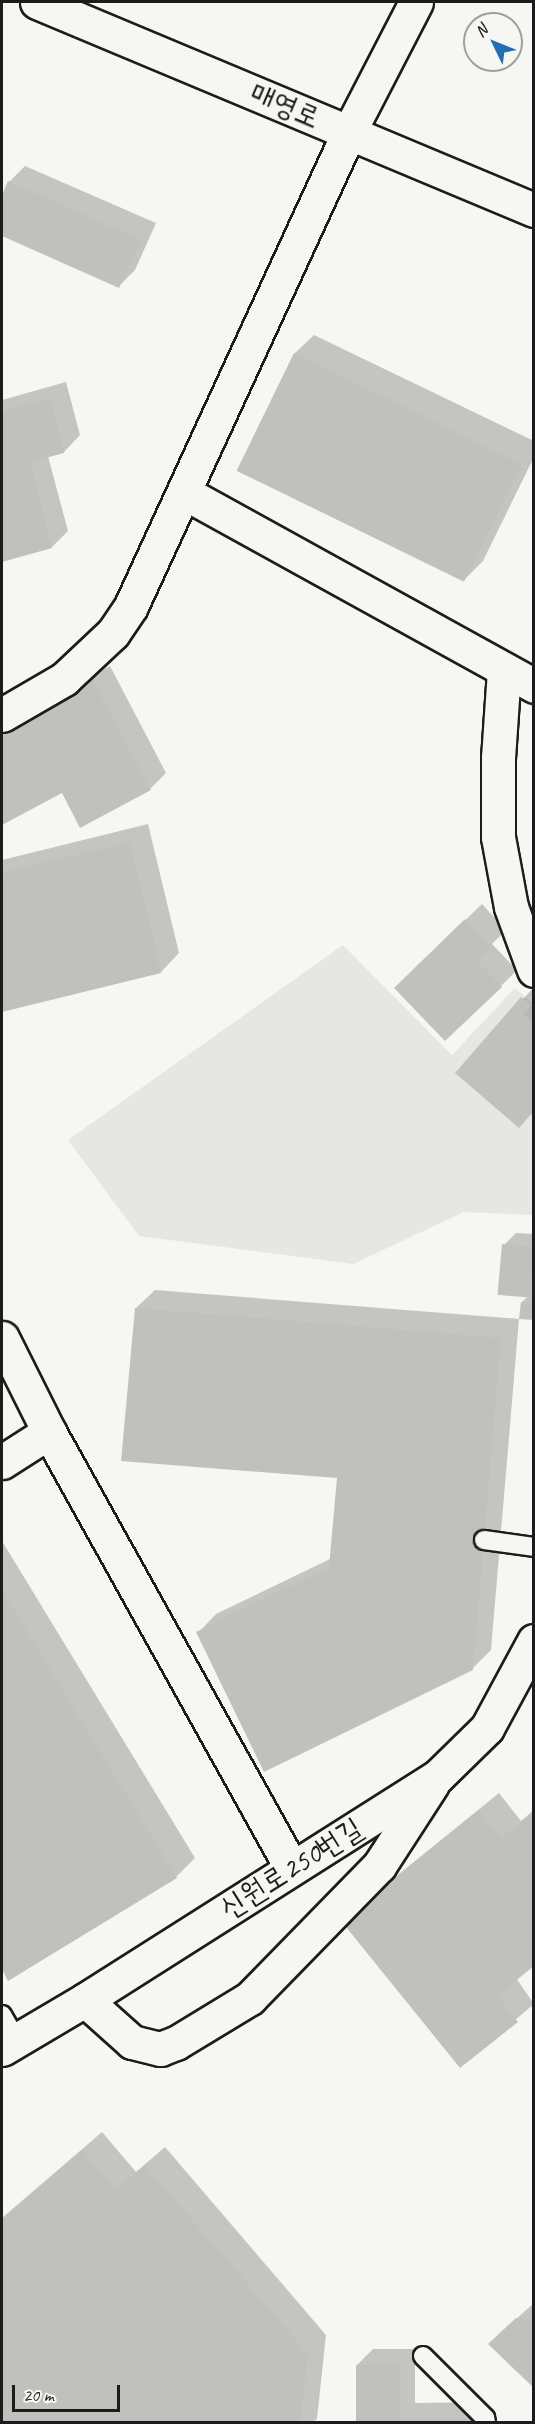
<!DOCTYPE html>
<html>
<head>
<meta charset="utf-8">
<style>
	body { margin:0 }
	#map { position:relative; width:535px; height:2424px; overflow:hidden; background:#f6f6f2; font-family:Caveat,"Poor Story",sans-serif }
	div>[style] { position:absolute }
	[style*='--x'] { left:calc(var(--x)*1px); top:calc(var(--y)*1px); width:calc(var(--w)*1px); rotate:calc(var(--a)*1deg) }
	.built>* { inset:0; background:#e6e6e2 }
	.shadow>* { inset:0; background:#0003 }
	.building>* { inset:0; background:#c0c0bd; transform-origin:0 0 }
	.roads { filter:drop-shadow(2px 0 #1c1c1c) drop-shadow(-2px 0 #1c1c1c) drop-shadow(0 2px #1c1c1c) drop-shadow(0 -2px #1c1c1c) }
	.service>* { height:18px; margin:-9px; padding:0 9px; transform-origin:9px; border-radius:9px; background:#f6f6f2 }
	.minor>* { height:33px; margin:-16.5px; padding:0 16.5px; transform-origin:16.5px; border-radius:16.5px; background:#f6f6f2 }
	.tertiary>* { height:33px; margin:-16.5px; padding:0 16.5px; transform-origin:16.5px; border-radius:16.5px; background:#f6f6f2 }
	span { translate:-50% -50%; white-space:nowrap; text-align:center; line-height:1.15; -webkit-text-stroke:4.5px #f6f6f2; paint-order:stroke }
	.street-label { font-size:30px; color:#1c1c1c }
	.frame { position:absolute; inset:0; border:3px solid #1c1c1c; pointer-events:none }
	.north { position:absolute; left:463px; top:12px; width:60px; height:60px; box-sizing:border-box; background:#f6f6f2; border:2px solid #9f9f9c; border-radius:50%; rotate:313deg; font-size:16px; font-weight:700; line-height:24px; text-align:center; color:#1c1c1c }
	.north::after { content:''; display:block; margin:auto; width:21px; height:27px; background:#1f6fb2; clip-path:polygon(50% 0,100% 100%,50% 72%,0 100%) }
	.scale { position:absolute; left:12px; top:2385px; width:108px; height:27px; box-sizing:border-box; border:3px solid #1c1c1c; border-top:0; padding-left:8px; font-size:18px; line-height:21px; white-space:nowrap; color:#1c1c1c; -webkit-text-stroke:4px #f6f6f2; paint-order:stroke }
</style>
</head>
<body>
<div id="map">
	<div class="built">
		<div style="clip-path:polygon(343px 945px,452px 1055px,515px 988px,533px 1004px,533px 1215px,464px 1212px,353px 1264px,139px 1236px,68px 1140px)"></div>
	</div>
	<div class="shadow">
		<div style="clip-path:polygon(25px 166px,156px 223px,135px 270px,119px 286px,2px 235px,2px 199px,9px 182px)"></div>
		<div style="clip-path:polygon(314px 335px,534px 441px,534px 457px,483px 561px,464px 580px,238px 471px,295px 353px)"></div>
		<div style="clip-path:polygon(66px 382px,80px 435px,64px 452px,48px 456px,68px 531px,52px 547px,2px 561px,2px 400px)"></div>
		<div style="clip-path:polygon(110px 666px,166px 773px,150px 789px,62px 791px,2px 823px,2px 723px)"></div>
		<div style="clip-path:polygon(148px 824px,179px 953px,161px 972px,2px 1011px,2px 860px)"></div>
		<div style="clip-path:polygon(482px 904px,506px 930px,492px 944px,517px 970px,501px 986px,412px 972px)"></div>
		<div style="clip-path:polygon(534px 987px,534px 1114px,457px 1072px)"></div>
		<div style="clip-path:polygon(516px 1233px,534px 1234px,534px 1319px,522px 1302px,528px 1296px,504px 1245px)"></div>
		<div style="clip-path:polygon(155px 1290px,519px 1319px,491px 1650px,472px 1669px,198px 1633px,216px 1614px,332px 1558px,339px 1477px,136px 1308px)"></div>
		<div style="clip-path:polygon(2px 1541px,195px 1858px,176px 1877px,9px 1979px,2px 1967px)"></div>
		<div style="clip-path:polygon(499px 1793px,521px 1821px,534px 1810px,534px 1964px,516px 1978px,534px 2004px,461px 2066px,363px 1903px)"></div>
		<div style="clip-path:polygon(102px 2132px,136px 2172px,165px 2147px,326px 2335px,317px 2419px,313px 2422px,2px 2422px,2px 2218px)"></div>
		<div style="clip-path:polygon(534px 2303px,534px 2386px,506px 2328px)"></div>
		<div style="clip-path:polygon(373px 2349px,415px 2349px,415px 2403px,483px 2402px,483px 2422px,357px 2422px,357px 2365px)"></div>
	</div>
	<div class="building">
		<div style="clip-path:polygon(8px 181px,141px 240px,119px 288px,2px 236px,2px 195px)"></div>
		<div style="left:294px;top:353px;width:253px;height:131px;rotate:26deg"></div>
		<div style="clip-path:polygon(50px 398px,64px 453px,30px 462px,52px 548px,2px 562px,2px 411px)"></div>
		<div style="clip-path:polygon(93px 681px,151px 790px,80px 828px,62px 793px,2px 825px,2px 730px)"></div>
		<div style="clip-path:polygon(130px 842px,161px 973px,2px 1012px,2px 873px)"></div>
		<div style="clip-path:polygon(465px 919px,491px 947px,477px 961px,502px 987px,445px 1041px,394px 988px)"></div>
		<div style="clip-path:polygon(521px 997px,531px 1005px,523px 1014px,534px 1023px,534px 1116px,531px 1114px,519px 1128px,455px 1073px)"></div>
		<div style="left:502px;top:1244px;width:32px;height:51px;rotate:5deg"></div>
		<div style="clip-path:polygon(521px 1302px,534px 1303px,534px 1320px,519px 1319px)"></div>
		<div style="clip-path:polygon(135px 1308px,501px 1338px,473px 1670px,264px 1772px,196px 1632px,329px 1567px,337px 1478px,121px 1461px)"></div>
		<div style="clip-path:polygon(2px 1590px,177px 1878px,8px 1981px,2px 1969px)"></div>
		<div style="clip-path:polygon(479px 1810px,501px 1838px,534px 1812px,534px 1966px,497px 1996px,518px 2022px,460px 2068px,342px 1922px)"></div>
		<div style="clip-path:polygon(82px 2150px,117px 2189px,145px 2165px,308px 2354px,300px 2422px,2px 2422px,2px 2219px)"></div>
		<div style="clip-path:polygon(516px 2318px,534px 2321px,534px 2388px,488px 2344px)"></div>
		<div style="clip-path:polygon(399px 2364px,400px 2418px,467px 2418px,467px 2422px,356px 2422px,356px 2365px)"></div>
	</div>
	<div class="roads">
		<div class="service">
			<div style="--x:484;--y:1540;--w:50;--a:8"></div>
			<div style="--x:2;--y:2015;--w:28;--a:60"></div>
			<div style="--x:423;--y:2356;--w:88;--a:45"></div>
			<div style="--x:485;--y:2418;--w:4;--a:76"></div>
		</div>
		<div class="minor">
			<div style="--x:185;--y:493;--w:399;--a:28.9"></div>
			<div style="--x:504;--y:670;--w:87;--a:93.9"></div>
			<div style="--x:498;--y:757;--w:80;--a:90"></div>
			<div style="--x:498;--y:837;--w:71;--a:79.5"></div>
			<div style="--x:511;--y:907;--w:67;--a:69.9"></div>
			<div style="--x:2;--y:715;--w:72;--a:-30.1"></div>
			<div style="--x:64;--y:679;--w:67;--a:-43.2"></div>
			<div style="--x:113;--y:633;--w:32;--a:-56"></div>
			<div style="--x:131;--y:606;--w:522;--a:-65.3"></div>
			<div style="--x:349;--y:132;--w:146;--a:-62.7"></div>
			<div style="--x:2;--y:1338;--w:105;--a:63.4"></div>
			<div style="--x:49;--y:1432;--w:498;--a:60.9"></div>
			<div style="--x:2;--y:1462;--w:56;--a:-32.6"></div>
			<div style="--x:85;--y:2000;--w:63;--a:41.8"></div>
			<div style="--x:132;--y:2042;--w:29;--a:14"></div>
			<div style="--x:160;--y:2049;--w:17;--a:-21"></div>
			<div style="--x:176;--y:2043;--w:87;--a:-31.3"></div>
			<div style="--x:250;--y:1998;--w:185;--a:-45.7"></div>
			<div style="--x:379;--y:1866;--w:98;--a:-57.1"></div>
			<div style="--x:2;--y:2049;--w:96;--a:-30.6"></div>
			<div style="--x:85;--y:2000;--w:417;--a:-32.4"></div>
			<div style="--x:437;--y:1777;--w:70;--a:-44.4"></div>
			<div style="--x:487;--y:1728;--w:99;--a:-61.6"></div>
		</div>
		<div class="tertiary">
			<div style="--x:37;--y:2;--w:539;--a:22.71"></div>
		</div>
	</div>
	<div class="street-label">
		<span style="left:285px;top:105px;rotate:23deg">매영로</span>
		<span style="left:291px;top:1868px;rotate:-32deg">신원로250번길</span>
	</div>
	<div class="frame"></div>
	<div class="north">N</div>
	<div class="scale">20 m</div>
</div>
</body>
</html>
